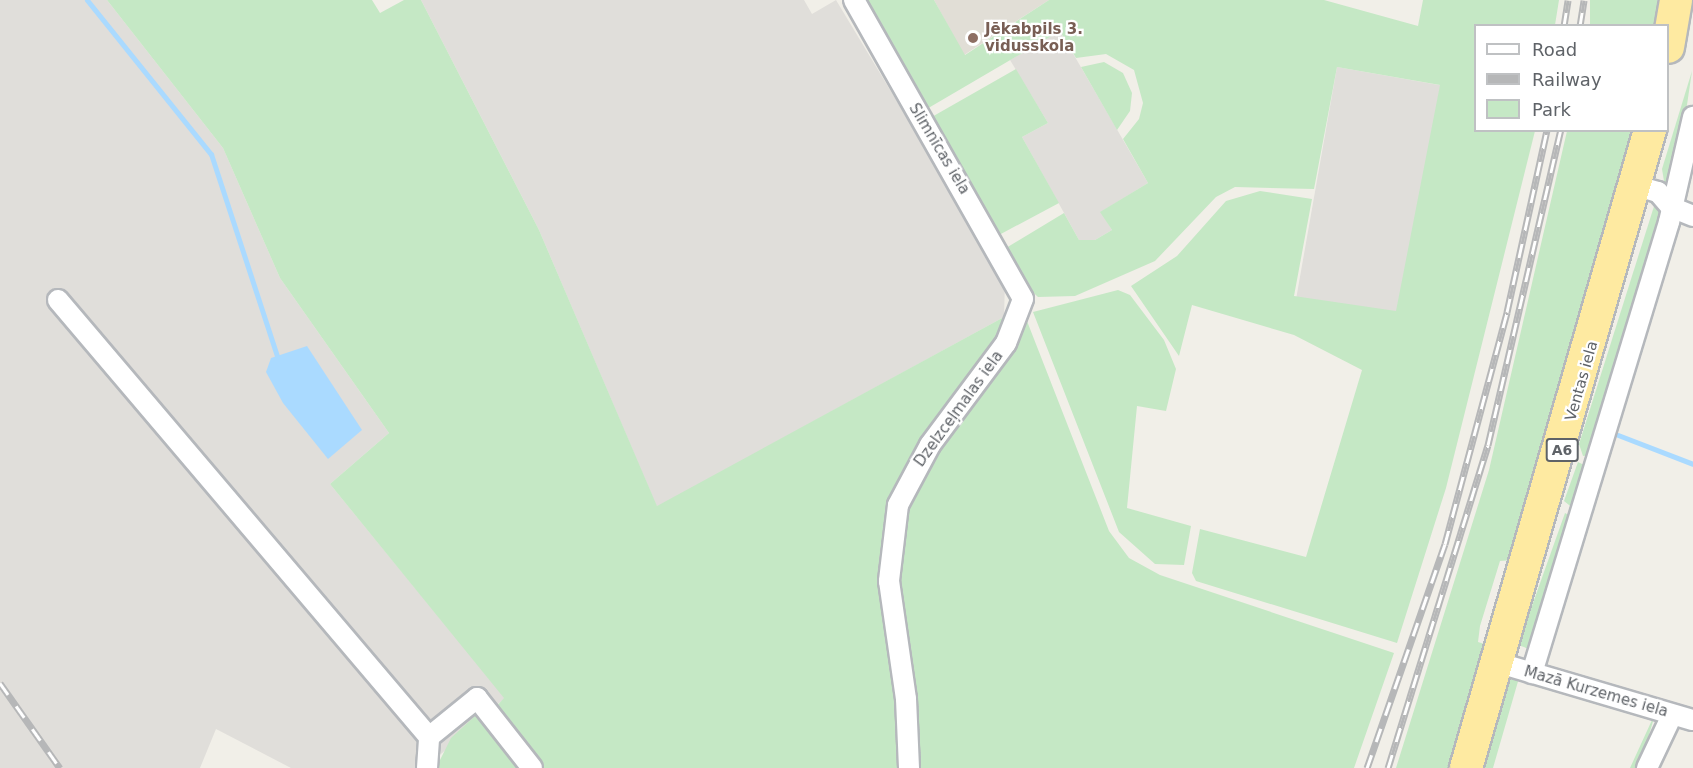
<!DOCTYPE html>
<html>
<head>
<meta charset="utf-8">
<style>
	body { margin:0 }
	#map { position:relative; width:1693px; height:768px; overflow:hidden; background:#f1efe8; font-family:"DejaVu Sans",sans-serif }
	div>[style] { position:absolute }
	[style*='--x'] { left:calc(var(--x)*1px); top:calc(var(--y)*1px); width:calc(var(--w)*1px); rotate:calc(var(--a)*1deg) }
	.industrial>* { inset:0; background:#e0deda; transform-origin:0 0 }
	.education>* { inset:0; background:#e1ded6 }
	.green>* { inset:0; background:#c5e8c5; transform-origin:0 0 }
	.water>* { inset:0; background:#aadaff }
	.stream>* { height:5px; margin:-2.5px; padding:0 2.5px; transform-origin:2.5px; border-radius:2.5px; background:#aadaff }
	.roads { filter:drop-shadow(2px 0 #b5b8bc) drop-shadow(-2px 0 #b5b8bc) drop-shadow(0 2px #b5b8bc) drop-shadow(0 -2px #b5b8bc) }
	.minor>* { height:20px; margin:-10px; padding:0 10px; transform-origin:10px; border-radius:10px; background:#fff }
	.trunk>* { height:32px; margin:-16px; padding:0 16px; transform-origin:16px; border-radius:16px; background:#feeaa1 }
	.rail>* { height:7px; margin-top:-3.5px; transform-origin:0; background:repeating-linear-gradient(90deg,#fff 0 14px,#b6b7b8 0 28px); box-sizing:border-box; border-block:2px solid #b6b7b8 }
	.dots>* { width:16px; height:16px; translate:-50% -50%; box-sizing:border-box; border:3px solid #fff; border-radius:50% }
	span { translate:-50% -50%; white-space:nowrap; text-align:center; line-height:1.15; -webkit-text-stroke:4.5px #fff; paint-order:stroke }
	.shield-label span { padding:2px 4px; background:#fff; border:2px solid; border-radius:4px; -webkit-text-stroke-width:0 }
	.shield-label { font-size:14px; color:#5f6368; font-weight:700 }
	.education-label { font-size:15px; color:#785e54; font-weight:700 }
	.left { translate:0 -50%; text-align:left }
	.street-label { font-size:15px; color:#5f6368 }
	.legend { position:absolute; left:1474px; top:24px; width:195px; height:108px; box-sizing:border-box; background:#fff; border:2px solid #bfc1c3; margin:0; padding:8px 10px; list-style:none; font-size:18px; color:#5f6368 }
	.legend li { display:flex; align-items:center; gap:12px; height:30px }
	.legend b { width:30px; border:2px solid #bfc1c3 }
</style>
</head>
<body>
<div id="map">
	<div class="industrial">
		<div style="clip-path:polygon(0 0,107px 0,223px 148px,280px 278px,389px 433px,330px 484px,505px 698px,425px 768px,291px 768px,216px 729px,200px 768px,0 768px)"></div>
		<div style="clip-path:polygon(421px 0,804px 0,812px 14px,836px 0,1005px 281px,1004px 317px,657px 507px,539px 230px)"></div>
		<div style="clip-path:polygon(1060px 31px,1148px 183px,1101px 212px,1112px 230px,1095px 240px,1079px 240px,1022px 137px,1048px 123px,1010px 60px)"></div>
		<div style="left:1337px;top:67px;width:105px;height:234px;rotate:10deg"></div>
	</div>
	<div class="education">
		<div style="clip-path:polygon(934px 0,1049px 0,964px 55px)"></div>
	</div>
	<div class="green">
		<div style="clip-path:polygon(107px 0,372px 0,380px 13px,404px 0,421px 0,539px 230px,657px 506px,1004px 317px,1001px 341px,901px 481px,885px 522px,879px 561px,903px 768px,543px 768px,495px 708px,504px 698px,330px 484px,389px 433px,280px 278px,223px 148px)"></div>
		<div style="clip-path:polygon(860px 0,934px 0,965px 55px,1049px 0,1324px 0,1418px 26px,1423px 0,1559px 0,1555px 25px,1476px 26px,1476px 130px,1535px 131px,1446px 488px,1397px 643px,1196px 581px,1192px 573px,1200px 529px,1306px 557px,1362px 370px,1294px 335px,1192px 305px,1179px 356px,1131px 286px,1177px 256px,1226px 201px,1260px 191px,1312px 199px,1294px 296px,1396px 311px,1440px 85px,1337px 67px,1314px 189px,1235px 187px,1216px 197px,1155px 261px,1075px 296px,1038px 297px,1021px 281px,1006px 248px,1064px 213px,1079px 240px,1095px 240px,1112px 230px,1100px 212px,1148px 183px,1123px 139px,1139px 119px,1143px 103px,1134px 70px,1106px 54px,1076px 58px,1060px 31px,925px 110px)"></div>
		<div style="left:1590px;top:0;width:67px;height:25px"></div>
		<div style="clip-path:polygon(1104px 62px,1123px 73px,1132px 93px,1130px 111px,1117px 130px,1081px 67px)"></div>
		<div style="clip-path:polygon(1016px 69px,1048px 123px,1022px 137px,1059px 203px,999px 235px,930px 118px)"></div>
		<div style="clip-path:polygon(1692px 71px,1684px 125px,1665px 187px,1662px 169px)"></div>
		<div style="clip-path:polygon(1567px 131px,1631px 131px,1620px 183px,1513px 560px,1500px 561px,1480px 626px,1478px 642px,1491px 646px,1453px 768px,1396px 768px,1489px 470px)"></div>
		<div style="clip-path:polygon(1656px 200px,1664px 205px,1593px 455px,1583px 456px,1579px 444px)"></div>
		<div style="clip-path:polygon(1118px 290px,1130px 295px,1164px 340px,1176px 369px,1166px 411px,1137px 406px,1127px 508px,1191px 526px,1184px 565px,1155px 564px,1119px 532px,1033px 312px)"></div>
		<div style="clip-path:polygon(1025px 316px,1109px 531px,1129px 558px,1160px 575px,1394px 653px,1354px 768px,915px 768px,897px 604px,902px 502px)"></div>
		<div style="clip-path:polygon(1578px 462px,1586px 466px,1574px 509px,1564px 501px)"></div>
		<div style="clip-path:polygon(1565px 513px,1572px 517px,1532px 650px,1518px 645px)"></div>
		<div style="clip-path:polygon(1516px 676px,1578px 697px,1519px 678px,1493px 768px,1483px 768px,1509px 681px)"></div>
		<div style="clip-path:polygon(1589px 700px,1654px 718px,1639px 768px,1630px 768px,1652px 720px)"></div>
		<div style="clip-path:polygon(475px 716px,484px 719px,525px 768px,436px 768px,451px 738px)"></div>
	</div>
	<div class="water">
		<div style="clip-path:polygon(307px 346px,362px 430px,328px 459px,283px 403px,266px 372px,271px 358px)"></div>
	</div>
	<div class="stream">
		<div style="--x:87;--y:0;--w:198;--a:51.2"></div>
		<div style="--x:211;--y:154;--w:213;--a:71.9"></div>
		<div style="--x:1618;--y:435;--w:80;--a:21.1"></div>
	</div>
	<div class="roads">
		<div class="minor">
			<div style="--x:854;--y:0;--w:343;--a:60.5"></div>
			<div style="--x:1023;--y:299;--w:47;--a:111.1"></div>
			<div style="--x:1006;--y:343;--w:127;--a:126.7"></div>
			<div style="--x:930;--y:445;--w:68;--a:118.1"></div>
			<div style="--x:898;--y:505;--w:77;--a:96.8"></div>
			<div style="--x:889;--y:581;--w:119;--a:81.8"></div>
			<div style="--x:906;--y:699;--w:69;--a:87.5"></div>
			<div style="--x:1637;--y:186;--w:22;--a:16"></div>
			<div style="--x:1658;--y:192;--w:20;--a:49"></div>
			<div style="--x:1671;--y:207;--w:24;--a:22"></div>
			<div style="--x:58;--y:300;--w:573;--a:49.67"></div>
			<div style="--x:1499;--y:663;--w:202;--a:16.4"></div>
			<div style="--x:1532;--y:673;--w:471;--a:-73.1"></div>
			<div style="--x:1669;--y:222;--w:108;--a:-77.1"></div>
			<div style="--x:427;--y:768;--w:31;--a:-86"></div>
			<div style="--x:429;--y:737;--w:62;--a:-39.1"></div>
			<div style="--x:477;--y:698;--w:89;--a:51.8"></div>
			<div style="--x:1647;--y:768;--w:59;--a:-64.7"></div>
		</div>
		<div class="trunk">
			<div style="--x:1668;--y:47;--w:48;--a:-80.3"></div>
			<div style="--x:1466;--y:768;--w:664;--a:-73.91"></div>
		</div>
	</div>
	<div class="rail">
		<div style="--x:1564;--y:26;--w:26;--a:-81"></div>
		<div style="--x:1580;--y:26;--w:26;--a:-81"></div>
		<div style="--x:0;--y:683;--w:104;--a:54.8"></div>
		<div style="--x:1367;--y:768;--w:237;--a:-70.8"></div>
		<div style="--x:1445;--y:544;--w:240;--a:-75"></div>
		<div style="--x:1507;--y:312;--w:186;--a:-77.6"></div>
		<div style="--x:1388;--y:768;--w:338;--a:-72.8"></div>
		<div style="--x:1488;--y:445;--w:323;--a:-77"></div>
	</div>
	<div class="dots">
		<div style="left:973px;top:38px;background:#8d6e63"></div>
	</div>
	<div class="shield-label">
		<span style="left:1562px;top:450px">A6</span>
	</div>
	<div class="education-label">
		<span class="left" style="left:985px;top:38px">Jēkabpils 3.<br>vidusskola</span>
	</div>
	<div class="street-label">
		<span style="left:939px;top:149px;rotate:59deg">Slimnīcas iela</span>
		<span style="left:1582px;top:381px;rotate:-74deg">Ventas iela</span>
		<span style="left:959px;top:409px;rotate:-54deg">Dzelzceļmalas iela</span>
		<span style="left:1596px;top:692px;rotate:16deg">Mazā Kurzemes iela</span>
	</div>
	<ul class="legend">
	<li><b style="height:8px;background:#fff"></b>Road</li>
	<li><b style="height:8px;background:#b6b7b8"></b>Railway</li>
	<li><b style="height:16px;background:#c5e8c5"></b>Park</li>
	</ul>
</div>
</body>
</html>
